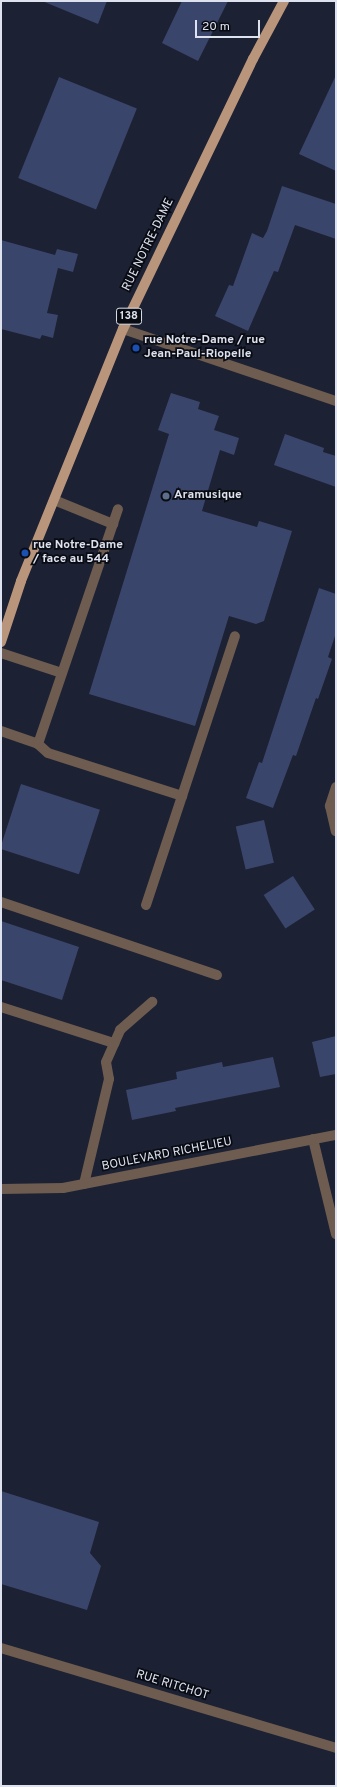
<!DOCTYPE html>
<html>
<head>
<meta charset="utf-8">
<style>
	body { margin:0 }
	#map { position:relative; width:337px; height:1787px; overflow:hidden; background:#1c2133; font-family:Overpass,sans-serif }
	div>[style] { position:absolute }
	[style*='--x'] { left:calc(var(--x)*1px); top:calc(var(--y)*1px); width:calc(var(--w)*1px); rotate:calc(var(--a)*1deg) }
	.building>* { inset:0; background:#3a456b; transform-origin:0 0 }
	.minor>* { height:10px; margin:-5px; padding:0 5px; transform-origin:5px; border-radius:5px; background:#6d5c4f }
	.major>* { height:10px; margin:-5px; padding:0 5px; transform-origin:5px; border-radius:5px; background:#b9957b }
	.dots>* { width:11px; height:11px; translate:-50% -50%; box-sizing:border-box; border:2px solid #090b13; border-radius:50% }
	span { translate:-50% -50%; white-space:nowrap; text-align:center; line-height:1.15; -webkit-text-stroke:3.5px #090b13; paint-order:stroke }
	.shield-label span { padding:1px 3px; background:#090b13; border:1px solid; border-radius:3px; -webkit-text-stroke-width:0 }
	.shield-label { font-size:11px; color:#dde2ee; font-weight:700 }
	.street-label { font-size:12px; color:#dde2ee }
	.poi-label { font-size:12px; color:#dde2ee; font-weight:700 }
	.left { translate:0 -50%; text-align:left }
	.frame { position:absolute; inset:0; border:2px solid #dde2ee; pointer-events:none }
	.scale { position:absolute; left:195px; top:20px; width:65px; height:18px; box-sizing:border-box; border:2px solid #dde2ee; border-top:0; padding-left:5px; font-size:12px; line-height:14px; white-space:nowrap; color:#dde2ee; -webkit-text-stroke:3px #090b13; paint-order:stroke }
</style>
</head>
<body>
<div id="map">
	<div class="building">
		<div style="clip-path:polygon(42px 1px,107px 1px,98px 24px)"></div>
		<div style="clip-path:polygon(182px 1px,228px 1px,198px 61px,162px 43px)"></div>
		<div style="clip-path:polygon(336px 75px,336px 171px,299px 154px)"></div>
		<div style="left:59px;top:77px;width:84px;height:109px;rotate:22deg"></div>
		<div style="clip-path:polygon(282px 186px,336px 204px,336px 239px,295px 225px,278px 272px,274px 271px,248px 331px,215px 316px,229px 285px,233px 286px,252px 233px,263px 238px,267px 231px)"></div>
		<div style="clip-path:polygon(1px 240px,55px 255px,57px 249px,78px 254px,73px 272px,58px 268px,47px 313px,58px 315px,53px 338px,42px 335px,40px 339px,1px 329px)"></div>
		<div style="clip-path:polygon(171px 393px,200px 402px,198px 409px,219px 416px,214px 430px,239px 438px,234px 455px,220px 450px,202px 511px,257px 527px,259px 521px,292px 531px,264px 621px,256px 624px,229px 616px,195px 726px,89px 694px,169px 434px,158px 430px)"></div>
		<div style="clip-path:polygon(285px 434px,324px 448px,323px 452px,336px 456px,336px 487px,274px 465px)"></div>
		<div style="clip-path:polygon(319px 588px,336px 594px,336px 633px,328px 657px,332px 659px,318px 699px,316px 698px,296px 756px,293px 755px,273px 808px,246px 798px,259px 762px,262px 763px)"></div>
		<div style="left:21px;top:784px;width:83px;height:68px;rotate:18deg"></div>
		<div style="left:264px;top:820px;width:44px;height:29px;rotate:77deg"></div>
		<div style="left:293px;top:876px;width:40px;height:35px;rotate:57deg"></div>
		<div style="clip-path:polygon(1px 921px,79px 947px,62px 1000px,1px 980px)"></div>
		<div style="clip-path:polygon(336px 1036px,336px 1074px,320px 1077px,312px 1042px)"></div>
		<div style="clip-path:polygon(273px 1057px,280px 1087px,175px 1108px,176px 1111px,132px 1120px,126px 1090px,177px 1079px,176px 1072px,222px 1062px,223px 1067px)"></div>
		<div style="clip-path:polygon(1px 1491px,99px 1522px,90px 1553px,101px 1566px,87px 1610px,1px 1584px)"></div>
	</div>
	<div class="minor">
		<div style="--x:123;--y:329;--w:225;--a:18.7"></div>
		<div style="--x:54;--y:500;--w:64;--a:22.1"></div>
		<div style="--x:1;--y:653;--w:64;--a:18.2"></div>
		<div style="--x:1;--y:731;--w:39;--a:19"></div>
		<div style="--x:38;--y:744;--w:13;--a:42"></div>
		<div style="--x:48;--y:753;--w:141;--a:17.8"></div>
		<div style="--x:38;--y:744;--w:248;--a:-71.2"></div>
		<div style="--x:336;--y:787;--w:20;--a:108"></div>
		<div style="--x:330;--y:806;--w:26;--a:77"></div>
		<div style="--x:1;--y:902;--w:228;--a:18.7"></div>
		<div style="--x:146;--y:905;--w:283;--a:-71.7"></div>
		<div style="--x:1;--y:1007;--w:119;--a:17.7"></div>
		<div style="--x:313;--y:1139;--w:98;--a:76.4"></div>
		<div style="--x:84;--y:1184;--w:108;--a:-76.6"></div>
		<div style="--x:109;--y:1079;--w:17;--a:-100"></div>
		<div style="--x:106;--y:1062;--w:35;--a:-66"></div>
		<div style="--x:120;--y:1030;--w:43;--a:-41.2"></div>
		<div style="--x:1;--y:1189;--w:62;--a:-0.9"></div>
		<div style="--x:63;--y:1188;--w:278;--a:-11"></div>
		<div style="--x:1;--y:1648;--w:350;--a:16.6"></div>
	</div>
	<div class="major">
		<div style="--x:1;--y:642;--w:64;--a:-71.8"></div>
		<div style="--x:21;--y:581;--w:272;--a:-68"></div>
		<div style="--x:123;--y:329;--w:300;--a:-64.3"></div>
		<div style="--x:253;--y:59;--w:66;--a:-61.9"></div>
	</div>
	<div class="dots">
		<div style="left:136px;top:348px;background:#1a4fb4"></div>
		<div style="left:166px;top:496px;background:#5c6f8a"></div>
		<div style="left:25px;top:553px;background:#1a4fb4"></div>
	</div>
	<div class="shield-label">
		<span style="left:129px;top:316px">138</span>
	</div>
	<div class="street-label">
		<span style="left:149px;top:245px;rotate:-64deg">RUE NOTRE-DAME</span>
		<span style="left:167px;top:1155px;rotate:-11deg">BOULEVARD RICHELIEU</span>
		<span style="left:172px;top:1686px;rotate:17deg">RUE RITCHOT</span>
	</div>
	<div class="poi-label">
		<span class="left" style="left:144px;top:348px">rue Notre-Dame / rue<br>Jean-Paul-Riopelle</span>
		<span class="left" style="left:174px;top:496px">Aramusique</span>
		<span class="left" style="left:33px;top:553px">rue Notre-Dame<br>/ face au 544</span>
	</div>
	<div class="frame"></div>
	<div class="scale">20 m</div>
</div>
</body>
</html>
